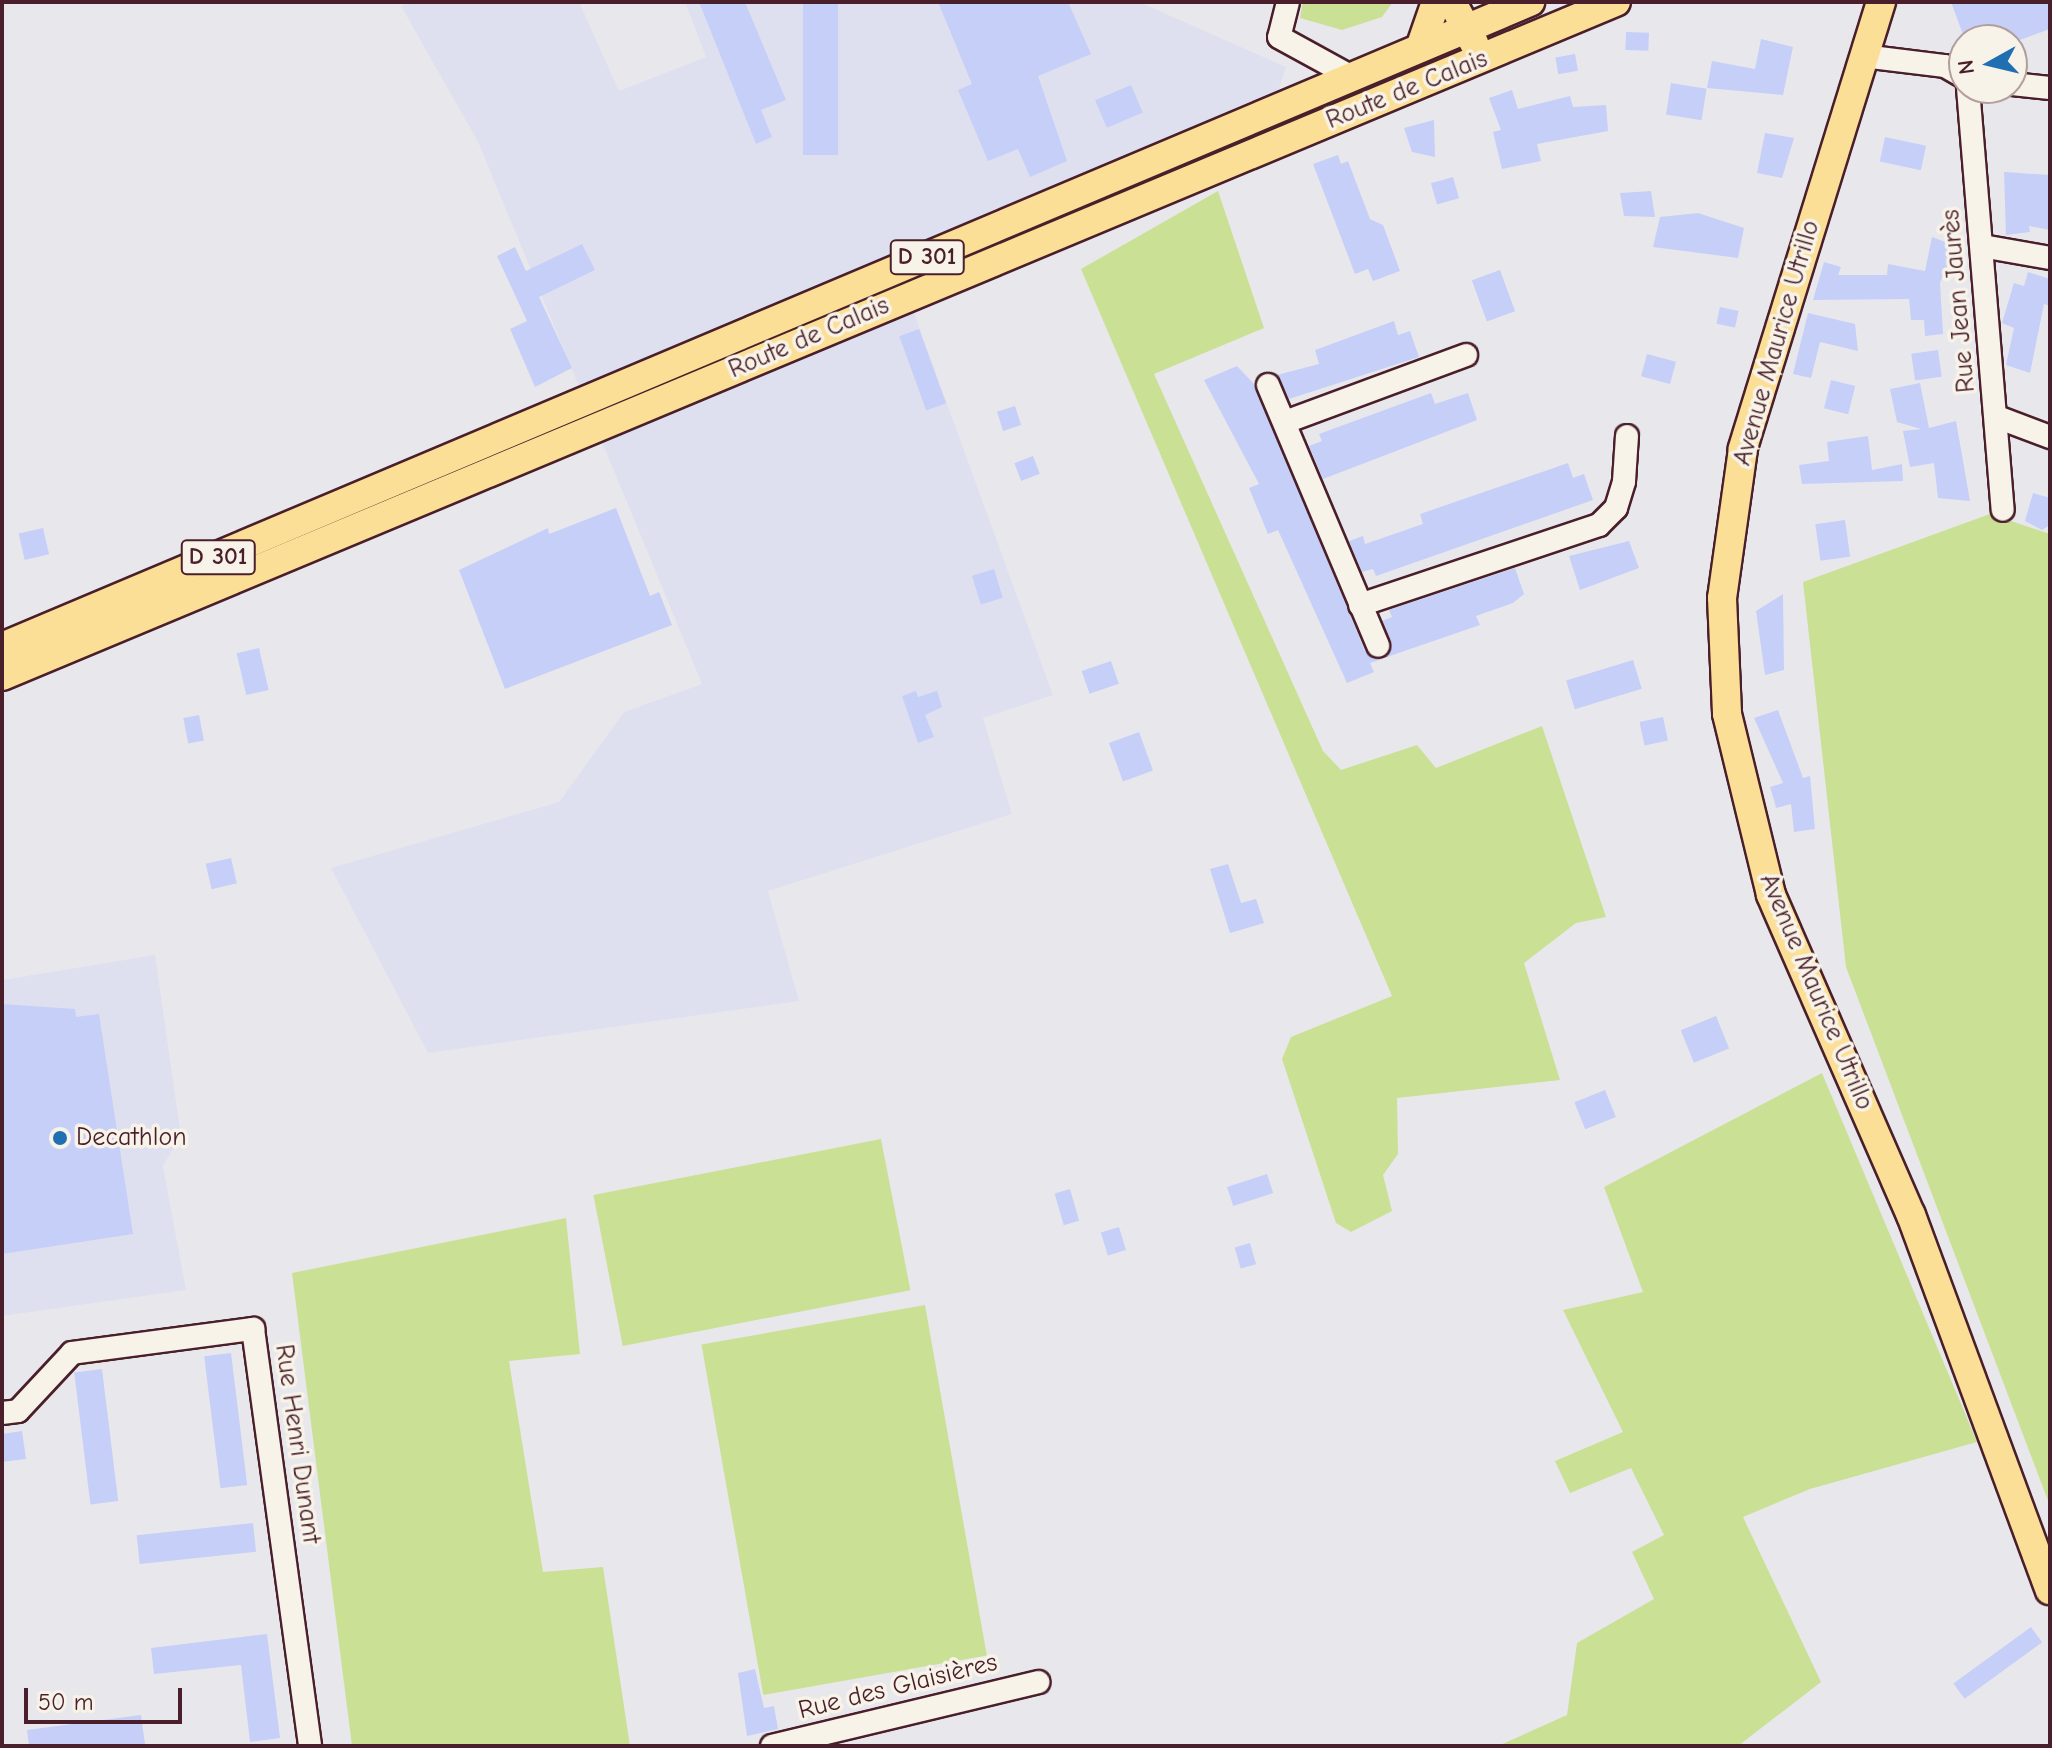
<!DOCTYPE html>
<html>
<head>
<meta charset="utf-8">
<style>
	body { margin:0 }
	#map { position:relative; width:2052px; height:1748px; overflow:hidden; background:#e8e8ec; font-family:"Comic Neue",sans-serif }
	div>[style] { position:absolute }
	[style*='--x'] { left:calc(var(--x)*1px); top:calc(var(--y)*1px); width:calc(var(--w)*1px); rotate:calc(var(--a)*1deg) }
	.built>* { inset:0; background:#dee0ef }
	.green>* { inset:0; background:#cae095; transform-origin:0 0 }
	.building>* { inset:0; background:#c6cff7; transform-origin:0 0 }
	.roads { filter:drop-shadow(2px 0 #4a1f2b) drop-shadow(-2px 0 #4a1f2b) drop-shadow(0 2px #4a1f2b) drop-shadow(0 -2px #4a1f2b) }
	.minor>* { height:22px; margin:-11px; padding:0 11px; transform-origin:11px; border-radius:11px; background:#f7f3e8 }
	.major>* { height:28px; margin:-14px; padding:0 14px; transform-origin:14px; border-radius:14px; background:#fbdf96 }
	.dots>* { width:22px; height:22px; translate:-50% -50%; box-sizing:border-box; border:4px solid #f7f3e8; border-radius:50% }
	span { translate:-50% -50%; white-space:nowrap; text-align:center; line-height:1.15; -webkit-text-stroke:7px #f7f3e8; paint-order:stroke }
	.shield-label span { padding:2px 6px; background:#f7f3e8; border:2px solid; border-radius:6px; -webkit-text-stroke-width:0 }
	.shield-label { font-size:24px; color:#4a1f2b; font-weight:700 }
	.street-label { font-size:26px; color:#4a1f2b }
	.poi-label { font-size:26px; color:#4a1f2b }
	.left { translate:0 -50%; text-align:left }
	.frame { position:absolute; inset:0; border:4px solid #4a1f2b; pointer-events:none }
	.north { position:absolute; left:1948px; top:24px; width:80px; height:80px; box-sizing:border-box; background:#f7f3e8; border:2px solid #b29e9c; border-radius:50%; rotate:262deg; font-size:22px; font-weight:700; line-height:32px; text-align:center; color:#4a1f2b }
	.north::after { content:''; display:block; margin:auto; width:28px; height:36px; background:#1f6fb2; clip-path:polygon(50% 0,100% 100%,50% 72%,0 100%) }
	.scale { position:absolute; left:24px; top:1688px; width:158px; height:36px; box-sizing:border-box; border:4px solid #4a1f2b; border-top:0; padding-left:10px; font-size:24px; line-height:28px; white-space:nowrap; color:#4a1f2b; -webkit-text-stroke:6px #f7f3e8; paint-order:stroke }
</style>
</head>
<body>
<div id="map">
	<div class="built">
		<div style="clip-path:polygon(409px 2px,579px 2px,619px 91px,706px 57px,685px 2px,1139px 2px,1286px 67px,1279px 89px,893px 255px,1053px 695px,983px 718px,1012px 814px,768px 891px,799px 1001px,428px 1053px,331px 868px,559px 802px,624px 712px,702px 684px,478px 142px,401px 6px)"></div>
		<div style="clip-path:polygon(155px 955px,181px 1136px,163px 1166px,186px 1290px,2px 1316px,2px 980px)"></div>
	</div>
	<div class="green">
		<div style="clip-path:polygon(1303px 2px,1393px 2px,1382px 17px,1342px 30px,1300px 18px)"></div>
		<div style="clip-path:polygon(1218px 191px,1264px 328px,1154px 374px,1323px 751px,1341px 770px,1417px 745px,1436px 768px,1542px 726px,1606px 917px,1576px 923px,1524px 963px,1560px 1080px,1397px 1098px,1398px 1154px,1383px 1175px,1392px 1211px,1351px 1232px,1336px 1223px,1282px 1059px,1291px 1037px,1392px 996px,1081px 269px)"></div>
		<div style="clip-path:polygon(1990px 514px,2050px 534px,2050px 1506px,1846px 967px,1803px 582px)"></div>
		<div style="clip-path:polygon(1822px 1073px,1977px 1442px,1810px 1489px,1743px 1517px,1821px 1682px,1738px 1746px,1498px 1746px,1567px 1715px,1577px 1643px,1654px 1599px,1632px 1552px,1664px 1535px,1631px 1468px,1570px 1493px,1555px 1461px,1623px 1432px,1563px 1310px,1643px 1292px,1604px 1187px)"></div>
		<div style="left:881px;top:1139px;width:154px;height:293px;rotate:79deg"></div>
		<div style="clip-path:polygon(566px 1218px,580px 1354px,509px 1361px,543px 1572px,603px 1567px,630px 1746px,352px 1746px,292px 1273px)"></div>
		<div style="left:925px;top:1305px;width:356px;height:227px;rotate:80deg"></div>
	</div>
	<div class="building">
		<div style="clip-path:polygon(699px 2px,745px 2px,786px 100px,761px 110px,772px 137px,756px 144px)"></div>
		<div style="left:803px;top:2px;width:35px;height:153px"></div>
		<div style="clip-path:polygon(938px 2px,1068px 2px,1091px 54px,1038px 76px,1067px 161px,1030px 177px,1018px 149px,988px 161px,958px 90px,972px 84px)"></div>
		<div style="clip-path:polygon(1951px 2px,2050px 2px,2050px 29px,2020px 40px,1965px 40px)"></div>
		<div style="left:1626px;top:32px;width:23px;height:18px;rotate:2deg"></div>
		<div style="clip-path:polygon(1761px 39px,1793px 47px,1783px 95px,1707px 88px,1712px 61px,1755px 69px)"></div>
		<div style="left:1575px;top:54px;width:17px;height:20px;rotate:80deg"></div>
		<div style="left:1671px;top:83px;width:36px;height:32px;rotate:9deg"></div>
		<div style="left:1131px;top:85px;width:30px;height:39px;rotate:67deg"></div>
		<div style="clip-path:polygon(1512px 90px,1518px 109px,1570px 96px,1573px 107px,1606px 105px,1608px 131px,1537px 144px,1541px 161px,1502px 169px,1493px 132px,1501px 130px,1489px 98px)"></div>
		<div style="clip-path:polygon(1434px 120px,1435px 157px,1412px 152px,1404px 128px)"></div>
		<div style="clip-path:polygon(1765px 133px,1794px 138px,1782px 178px,1757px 173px)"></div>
		<div style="left:1885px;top:137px;width:42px;height:25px;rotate:12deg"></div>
		<div style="clip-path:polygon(1338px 155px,1341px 164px,1348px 161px,1370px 219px,1383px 225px,1400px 271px,1373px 281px,1368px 269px,1355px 274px,1313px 164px)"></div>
		<div style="clip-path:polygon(2004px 172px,2050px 175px,2050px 230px,2029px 226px,2030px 232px,2006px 235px)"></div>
		<div style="left:1453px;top:177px;width:22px;height:23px;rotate:74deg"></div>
		<div style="clip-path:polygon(1651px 191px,1655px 217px,1624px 216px,1620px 193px)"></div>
		<div style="clip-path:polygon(1698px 213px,1744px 228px,1738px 258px,1653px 247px,1660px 217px)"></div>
		<div style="clip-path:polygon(1932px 237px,1956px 246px,1940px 283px,1943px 334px,1925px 336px,1924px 320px,1911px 320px,1909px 299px,1813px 300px,1824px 262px,1841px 267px,1838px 275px,1887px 275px,1888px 264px,1925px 271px)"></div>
		<div style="clip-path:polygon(582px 244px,595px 270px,539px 297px,572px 368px,535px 387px,510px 329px,527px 321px,497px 256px,515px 247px,526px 271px)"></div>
		<div style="left:1500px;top:270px;width:44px;height:30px;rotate:70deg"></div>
		<div style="clip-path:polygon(2028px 272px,2050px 279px,2050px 306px,2044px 304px,2030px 373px,2006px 365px,2014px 328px,2002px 323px,2014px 283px,2024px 286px)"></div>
		<div style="left:1720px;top:307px;width:19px;height:17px;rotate:12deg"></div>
		<div style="clip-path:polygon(1808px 313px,1855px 324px,1858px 351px,1820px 342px,1811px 378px,1793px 374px)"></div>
		<div style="clip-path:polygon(1394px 321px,1398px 335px,1410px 331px,1419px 357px,1289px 399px,1277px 375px,1319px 364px,1315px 350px)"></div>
		<div style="left:919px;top:329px;width:79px;height:21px;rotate:70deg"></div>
		<div style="left:1938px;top:350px;width:27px;height:27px;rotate:82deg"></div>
		<div style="left:1647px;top:354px;width:30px;height:23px;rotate:15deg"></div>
		<div style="clip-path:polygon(1237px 366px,1254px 384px,1365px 651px,1382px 659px,1370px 663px,1374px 672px,1347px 683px,1278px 530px,1268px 534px,1249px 488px,1259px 484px,1204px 380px)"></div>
		<div style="left:1831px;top:380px;width:25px;height:29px;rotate:14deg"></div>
		<div style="clip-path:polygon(1920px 383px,1929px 428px,1956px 421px,1970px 501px,1938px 498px,1934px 463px,1910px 467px,1903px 431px,1921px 429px,1897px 422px,1890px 389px)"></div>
		<div style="clip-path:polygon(1431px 393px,1435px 404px,1468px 393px,1477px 420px,1323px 479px,1309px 446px,1322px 441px,1319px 434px)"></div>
		<div style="left:1015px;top:406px;width:20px;height:19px;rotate:72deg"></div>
		<div style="clip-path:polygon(1868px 436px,1872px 470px,1902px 464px,1903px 481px,1802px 484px,1799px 465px,1829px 461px,1827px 442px)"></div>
		<div style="left:1033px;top:456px;width:19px;height:20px;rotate:69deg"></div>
		<div style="clip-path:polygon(1568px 463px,1573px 478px,1584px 474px,1593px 500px,1376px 576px,1373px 569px,1362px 572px,1349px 541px,1363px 536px,1365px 544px,1423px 524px,1420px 514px)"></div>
		<div style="clip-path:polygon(2033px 493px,2050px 498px,2050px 525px,2042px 530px,2025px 521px)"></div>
		<div style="clip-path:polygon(616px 508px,650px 596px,659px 592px,672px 625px,505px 689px,459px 570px,548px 528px,549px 534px)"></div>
		<div style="left:1845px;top:520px;width:37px;height:30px;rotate:82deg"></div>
		<div style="left:43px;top:528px;width:27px;height:25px;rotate:77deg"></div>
		<div style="clip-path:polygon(1629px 541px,1639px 568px,1580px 590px,1569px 556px)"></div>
		<div style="clip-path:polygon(1515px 568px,1524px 594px,1513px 603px,1476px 616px,1480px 625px,1384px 658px,1392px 647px,1382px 621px,1392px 617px,1389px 610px)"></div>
		<div style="left:994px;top:569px;width:30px;height:23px;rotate:73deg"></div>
		<div style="clip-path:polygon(1783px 594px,1784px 670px,1765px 675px,1756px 611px)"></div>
		<div style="left:259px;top:648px;width:43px;height:23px;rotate:77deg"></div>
		<div style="left:1633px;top:660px;width:30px;height:70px;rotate:73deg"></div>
		<div style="left:1111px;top:661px;width:24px;height:31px;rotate:71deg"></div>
		<div style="clip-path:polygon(916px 691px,918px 697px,937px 691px,942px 707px,925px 715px,934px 737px,918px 743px,902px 696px)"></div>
		<div style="clip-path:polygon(1778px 710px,1803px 778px,1810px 776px,1815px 829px,1794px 832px,1791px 804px,1776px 808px,1774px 800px,1770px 787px,1783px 783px,1754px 718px)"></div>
		<div style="left:199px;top:715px;width:26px;height:16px;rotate:79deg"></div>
		<div style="left:1663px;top:717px;width:24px;height:24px;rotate:78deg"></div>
		<div style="left:1139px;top:732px;width:41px;height:32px;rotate:70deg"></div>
		<div style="left:231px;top:858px;width:26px;height:26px;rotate:77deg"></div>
		<div style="clip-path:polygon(1228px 864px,1241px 903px,1256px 899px,1264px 923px,1230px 933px,1210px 869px)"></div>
		<div style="clip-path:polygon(2px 1004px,75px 1009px,76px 1017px,99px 1014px,133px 1234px,2px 1254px)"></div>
		<div style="left:1716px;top:1016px;width:35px;height:38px;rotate:68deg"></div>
		<div style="left:1605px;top:1090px;width:29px;height:33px;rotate:68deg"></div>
		<div style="left:1267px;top:1174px;width:20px;height:42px;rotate:72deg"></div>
		<div style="left:1070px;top:1189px;width:33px;height:16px;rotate:74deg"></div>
		<div style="left:1119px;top:1227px;width:24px;height:19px;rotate:73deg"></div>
		<div style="left:1250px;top:1243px;width:22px;height:16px;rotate:74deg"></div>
		<div style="left:231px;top:1353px;width:133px;height:27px;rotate:83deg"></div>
		<div style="left:102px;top:1369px;width:133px;height:28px;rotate:83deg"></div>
		<div style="clip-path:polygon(22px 1431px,26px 1459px,2px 1462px,2px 1434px)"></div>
		<div style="left:253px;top:1523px;width:29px;height:117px;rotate:84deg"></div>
		<div style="left:2031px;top:1627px;width:19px;height:96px;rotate:54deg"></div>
		<div style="clip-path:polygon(267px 1634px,280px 1738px,250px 1742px,241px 1665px,154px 1674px,151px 1648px)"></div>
		<div style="clip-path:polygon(755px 1669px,764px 1708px,774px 1706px,778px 1729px,747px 1736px,738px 1673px)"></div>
		<div style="clip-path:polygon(141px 1715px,145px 1744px,29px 1746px,27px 1730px)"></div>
	</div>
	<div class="roads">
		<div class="minor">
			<div style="--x:1288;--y:2;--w:36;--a:104"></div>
			<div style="--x:1279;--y:37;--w:83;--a:28.7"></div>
			<div style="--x:1863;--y:56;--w:83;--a:7"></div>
			<div style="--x:1945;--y:66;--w:22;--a:30"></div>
			<div style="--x:2012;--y:84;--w:38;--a:6"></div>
			<div style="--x:1968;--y:88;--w:423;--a:85.3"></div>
			<div style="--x:1982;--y:246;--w:69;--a:10"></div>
			<div style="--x:1268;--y:385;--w:283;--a:67.1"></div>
			<div style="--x:1997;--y:417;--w:57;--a:20.7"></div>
			<div style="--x:1285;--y:422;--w:193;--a:-20.3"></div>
			<div style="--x:1360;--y:605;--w:252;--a:-18.5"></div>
			<div style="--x:1599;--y:525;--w:24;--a:-45"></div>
			<div style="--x:1616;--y:508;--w:28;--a:-73"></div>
			<div style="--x:1624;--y:481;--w:45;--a:-86.2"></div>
			<div style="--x:2;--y:1413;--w:16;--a:-7"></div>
			<div style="--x:18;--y:1411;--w:79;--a:-47"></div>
			<div style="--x:72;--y:1353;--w:183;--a:-7.6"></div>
			<div style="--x:253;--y:1329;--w:421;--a:82.2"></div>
			<div style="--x:772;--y:1746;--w:274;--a:-13.5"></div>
		</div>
		<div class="major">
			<div style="--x:1452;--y:2;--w:47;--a:61.8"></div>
			<div style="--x:1881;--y:2;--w:468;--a:107.2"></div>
			<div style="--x:1743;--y:449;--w:150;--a:98"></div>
			<div style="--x:1722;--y:598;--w:116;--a:87.5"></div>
			<div style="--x:1727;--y:714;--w:186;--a:76.3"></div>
			<div style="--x:1771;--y:895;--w:349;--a:66.4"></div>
			<div style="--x:1911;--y:1215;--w:400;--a:69.7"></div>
			<div style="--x:1420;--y:48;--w:49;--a:-70.8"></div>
			<div style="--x:2;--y:647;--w:1659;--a:-22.89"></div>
			<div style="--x:2;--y:676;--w:1749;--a:-22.67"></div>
		</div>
	</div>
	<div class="dots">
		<div style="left:60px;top:1138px;background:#1f6fb2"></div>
	</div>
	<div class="shield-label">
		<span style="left:927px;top:257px">D 301</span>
		<span style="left:218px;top:557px">D 301</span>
	</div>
	<div class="street-label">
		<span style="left:1407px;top:90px;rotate:-22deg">Route de Calais</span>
		<span style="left:1959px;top:301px;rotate:-95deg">Rue Jean Jaurès</span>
		<span style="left:809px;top:338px;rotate:-23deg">Route de Calais</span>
		<span style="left:1777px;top:343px;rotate:-74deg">Avenue Maurice Utrillo</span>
		<span style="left:1816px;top:992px;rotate:67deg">Avenue Maurice Utrillo</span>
		<span style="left:297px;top:1444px;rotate:82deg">Rue Henri Dunant</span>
		<span style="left:898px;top:1687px;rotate:-14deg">Rue des Glaisières</span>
	</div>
	<div class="poi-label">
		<span class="left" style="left:76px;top:1138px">Decathlon</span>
	</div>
	<div class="frame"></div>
	<div class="north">N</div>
	<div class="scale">50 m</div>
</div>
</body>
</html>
